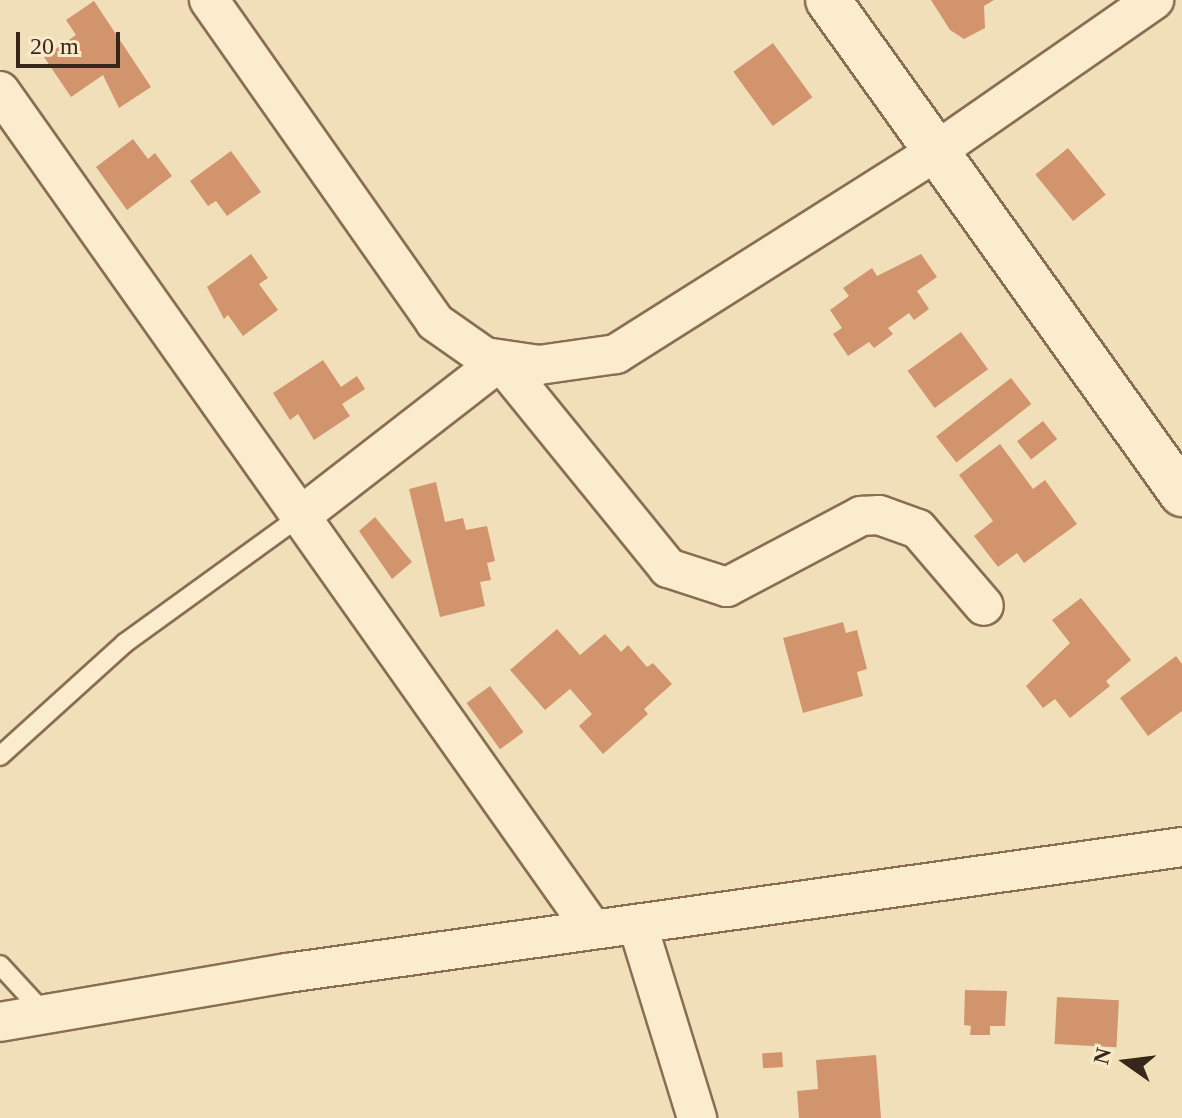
<!DOCTYPE html>
<html>
<head>
<meta charset="utf-8">
<style>
	body { margin:0 }
	#map { position:relative; width:1182px; height:1118px; overflow:hidden; background:#f1dfba; font-family:Georgia,serif }
	div>[style] { position:absolute }
	[style*='--x'] { left:calc(var(--x)*1px); top:calc(var(--y)*1px); width:calc(var(--w)*1px); rotate:calc(var(--a)*1deg) }
	.building>* { inset:0; background:#d2946d; transform-origin:0 0 }
	.roads { filter:drop-shadow(2px 0 #896e53) drop-shadow(-2px 0 #896e53) drop-shadow(0 2px #896e53) drop-shadow(0 -2px #896e53) }
	.lane>* { height:18px; margin:-9px; padding:0 9px; transform-origin:9px; border-radius:9px; background:#fbecce }
	.street>* { height:38px; margin:-19px; padding:0 19px; transform-origin:19px; border-radius:19px; background:#fbecce }
	.secondary>* { height:44px; margin:-22px; padding:0 22px; transform-origin:22px; border-radius:22px; background:#fbecce }
	span { translate:-50% -50%; white-space:nowrap; text-align:center; line-height:1.15; -webkit-text-stroke:7px #f8e9ca; paint-order:stroke }
	.north { position:absolute; left:1086px; top:1022px; width:80px; height:80px; -webkit-text-stroke:6px #f8e9ca; paint-order:stroke; rotate:284deg; font-size:22px; font-weight:700; line-height:32px; text-align:center; color:#37271a }
	.north::after { content:''; display:block; margin:auto; width:28px; height:36px; background:#37271a; clip-path:polygon(50% 0,100% 100%,50% 72%,0 100%) }
	.scale { position:absolute; left:16px; top:32px; width:104px; height:36px; box-sizing:border-box; border:4px solid #37271a; border-top:0; padding-left:10px; font-size:24px; line-height:28px; white-space:nowrap; color:#37271a; -webkit-text-stroke:6px #f8e9ca; paint-order:stroke }
</style>
</head>
<body>
<div id="map">
	<div class="building">
		<div style="clip-path:polygon(931px 0,994px 0,984px 6px,985px 28px,964px 39px,950px 30px)"></div>
		<div style="clip-path:polygon(94px 1px,151px 87px,119px 108px,103px 75px,71px 97px,44px 57px,76px 35px,66px 20px)"></div>
		<div style="left:773px;top:43px;width:67px;height:49px;rotate:54deg"></div>
		<div style="clip-path:polygon(133px 139px,148px 159px,155px 153px,172px 176px,127px 210px,96px 167px)"></div>
		<div style="left:1068px;top:148px;width:60px;height:42px;rotate:51deg"></div>
		<div style="clip-path:polygon(231px 151px,261px 192px,227px 216px,216px 201px,208px 206px,190px 181px)"></div>
		<div style="clip-path:polygon(251px 254px,268px 278px,259px 284px,278px 310px,243px 336px,228px 315px,224px 319px,207px 287px)"></div>
		<div style="clip-path:polygon(921px 254px,937px 277px,917px 291px,929px 309px,914px 320px,909px 313px,888px 328px,893px 334px,874px 348px,869px 342px,848px 356px,833px 334px,842px 328px,830px 310px,849px 296px,843px 288px,872px 268px,877px 276px)"></div>
		<div style="left:961px;top:332px;width:46px;height:66px;rotate:54deg"></div>
		<div style="clip-path:polygon(323px 360px,341px 387px,357px 376px,365px 389px,342px 404px,350px 416px,314px 440px,298px 414px,290px 420px,273px 393px)"></div>
		<div style="left:1011px;top:378px;width:33px;height:95px;rotate:52deg"></div>
		<div style="left:1043px;top:421px;width:23px;height:33px;rotate:52deg"></div>
		<div style="clip-path:polygon(1000px 444px,1033px 489px,1045px 480px,1077px 524px,1024px 563px,1017px 553px,998px 567px,974px 536px,993px 521px,959px 475px)"></div>
		<div style="clip-path:polygon(436px 482px,445px 522px,463px 518px,466px 530px,487px 526px,495px 561px,487px 563px,491px 580px,480px 582px,485px 606px,440px 617px,409px 489px)"></div>
		<div style="clip-path:polygon(375px 517px,412px 562px,392px 579px,359px 531px)"></div>
		<div style="clip-path:polygon(1081px 598px,1131px 660px,1106px 681px,1110px 686px,1070px 718px,1055px 699px,1043px 708px,1026px 686px,1070px 643px,1052px 620px)"></div>
		<div style="clip-path:polygon(843px 622px,846px 633px,857px 630px,867px 669px,857px 672px,863px 696px,803px 713px,783px 638px)"></div>
		<div style="clip-path:polygon(557px 629px,580px 655px,605px 634px,621px 652px,628px 645px,647px 667px,653px 663px,672px 684px,644px 709px,648px 714px,603px 754px,579px 726px,592px 714px,570px 689px,545px 710px,510px 670px)"></div>
		<div style="clip-path:polygon(1176px 656px,1182px 664px,1182px 711px,1148px 736px,1120px 698px)"></div>
		<div style="left:490px;top:686px;width:57px;height:29px;rotate:54deg"></div>
		<div style="clip-path:polygon(965px 990px,1007px 991px,1005px 1026px,990px 1026px,990px 1035px,970px 1035px,971px 1026px,964px 1025px)"></div>
		<div style="left:1057px;top:997px;width:62px;height:47px;rotate:3deg"></div>
		<div style="left:782px;top:1052px;width:15px;height:20px;rotate:86deg"></div>
		<div style="clip-path:polygon(876px 1055px,881px 1118px,799px 1118px,797px 1091px,818px 1089px,816px 1060px)"></div>
	</div>
	<div class="roads">
		<div class="lane">
			<div style="--x:0;--y:756;--w:169;--a:-42.1"></div>
			<div style="--x:125;--y:643;--w:220;--a:-35.9"></div>
			<div style="--x:0;--y:965;--w:67;--a:47.4"></div>
		</div>
		<div class="street">
			<div style="--x:209;--y:0;--w:393;--a:54.9"></div>
			<div style="--x:435;--y:322;--w:61;--a:35"></div>
			<div style="--x:485;--y:357;--w:55;--a:8.4"></div>
			<div style="--x:539;--y:365;--w:78;--a:-8.1"></div>
			<div style="--x:616;--y:354;--w:378;--a:-32.3"></div>
			<div style="--x:935;--y:152;--w:267;--a:-34.8"></div>
			<div style="--x:0;--y:91;--w:1027;--a:54.75"></div>
			<div style="--x:303;--y:514;--w:249;--a:-37.8"></div>
			<div style="--x:500;--y:361;--w:267;--a:50.9"></div>
			<div style="--x:668;--y:568;--w:62;--a:17.9"></div>
			<div style="--x:727;--y:587;--w:152;--a:-27.9"></div>
			<div style="--x:861;--y:516;--w:18;--a:-3"></div>
			<div style="--x:879;--y:515;--w:41;--a:19.7"></div>
			<div style="--x:918;--y:529;--w:101;--a:49.4"></div>
			<div style="--x:638;--y:926;--w:201;--a:72.9"></div>
			<div style="--x:0;--y:1022;--w:291;--a:-9.7"></div>
			<div style="--x:287;--y:973;--w:904;--a:-8.01"></div>
		</div>
		<div class="secondary">
			<div style="--x:828;--y:0;--w:608;--a:54.37"></div>
		</div>
	</div>
	<div class="north">N</div>
	<div class="scale">20 m</div>
</div>
</body>
</html>
